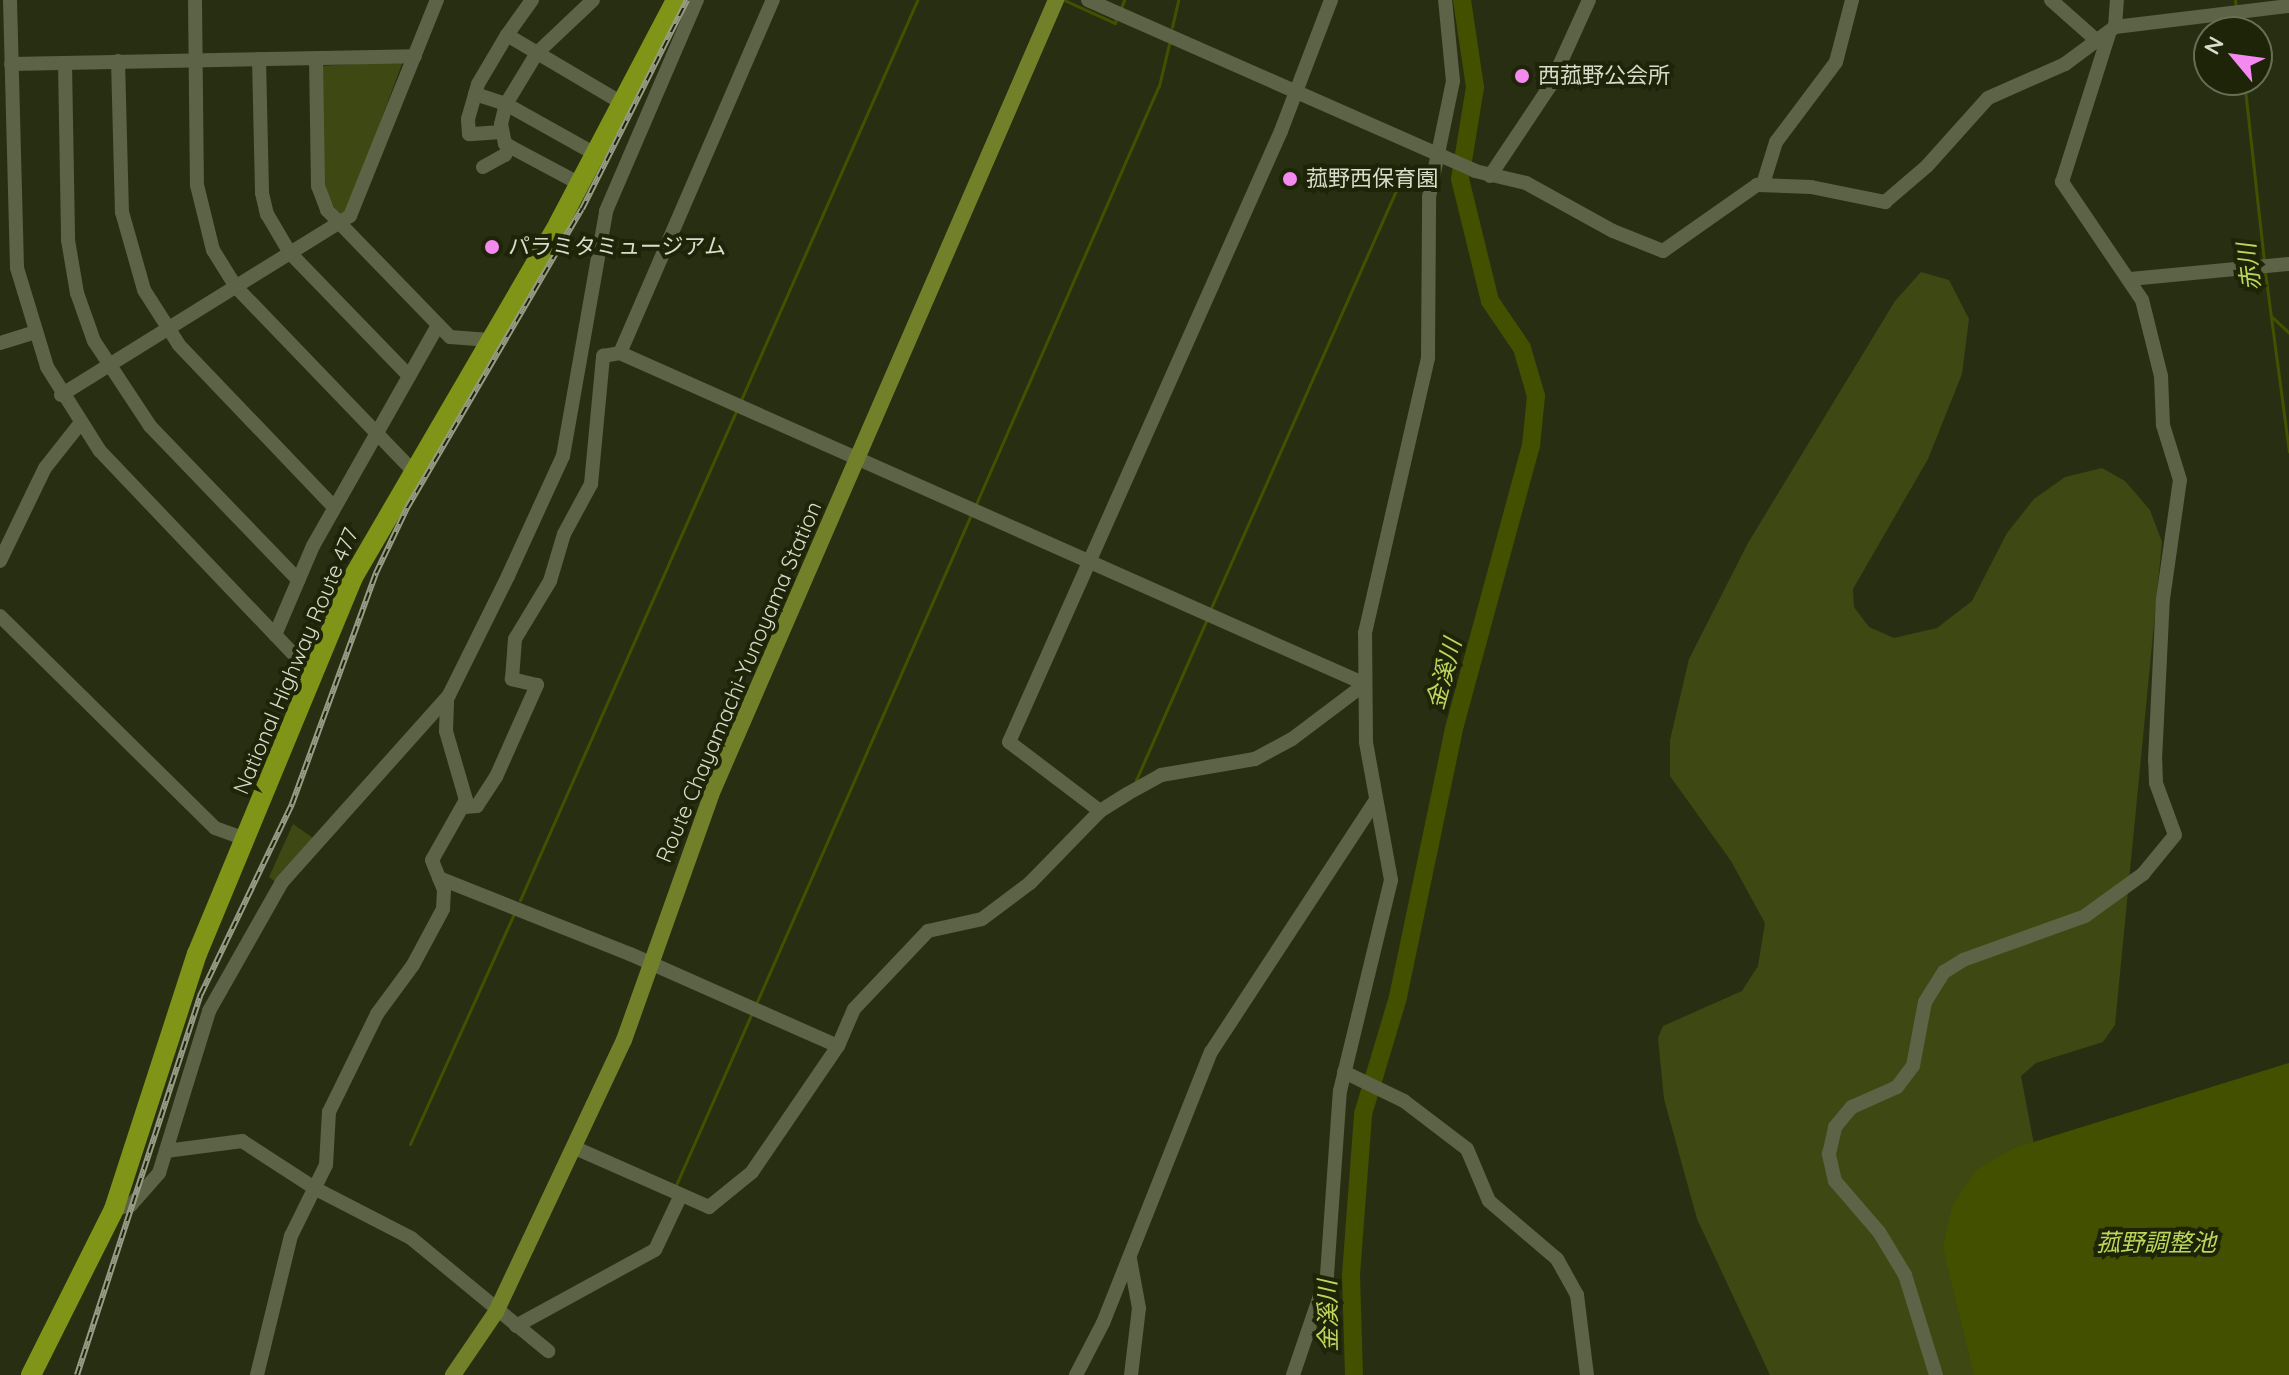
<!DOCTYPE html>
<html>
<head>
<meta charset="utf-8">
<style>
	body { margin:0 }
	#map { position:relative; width:2289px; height:1375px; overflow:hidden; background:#282e12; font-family:Quicksand,"Noto Sans JP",sans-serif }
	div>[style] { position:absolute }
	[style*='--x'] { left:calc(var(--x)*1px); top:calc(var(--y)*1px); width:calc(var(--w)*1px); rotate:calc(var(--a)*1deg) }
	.green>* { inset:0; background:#3e4813 }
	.water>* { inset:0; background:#435000 }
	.stream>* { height:3px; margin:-1.5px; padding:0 1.5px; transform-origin:1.5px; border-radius:1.5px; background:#435000 }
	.river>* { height:18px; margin:-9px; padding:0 9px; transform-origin:9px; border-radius:9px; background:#435000 }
	.minor>* { height:14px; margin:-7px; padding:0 7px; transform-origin:7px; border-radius:7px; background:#5c6346 }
	.major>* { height:16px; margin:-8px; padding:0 8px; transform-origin:8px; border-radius:8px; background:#72802a }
	.highway>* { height:20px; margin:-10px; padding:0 10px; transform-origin:10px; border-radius:10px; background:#809417 }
	.rail>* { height:6px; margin-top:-3px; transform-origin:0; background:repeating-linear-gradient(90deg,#1e2408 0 9px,#979c87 0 18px); box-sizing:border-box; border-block:2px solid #979c87 }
	.dots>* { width:22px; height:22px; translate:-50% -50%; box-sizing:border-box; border:4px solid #1e2408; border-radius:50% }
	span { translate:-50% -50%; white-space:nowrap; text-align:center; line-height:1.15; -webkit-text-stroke:8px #1e2408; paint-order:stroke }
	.poi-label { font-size:22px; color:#d7dccb }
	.left { translate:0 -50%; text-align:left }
	.street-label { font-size:22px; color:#d7dccb }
	.water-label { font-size:24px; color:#bed65c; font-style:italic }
	.north { position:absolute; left:2193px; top:16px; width:80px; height:80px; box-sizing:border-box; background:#1e2408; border:2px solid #686e56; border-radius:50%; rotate:299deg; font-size:22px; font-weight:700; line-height:32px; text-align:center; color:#d7dccb }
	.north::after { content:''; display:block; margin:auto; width:28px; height:36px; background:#f489ef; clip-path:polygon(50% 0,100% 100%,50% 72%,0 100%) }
</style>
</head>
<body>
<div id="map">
	<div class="green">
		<div style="clip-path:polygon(403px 61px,347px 212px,340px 215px,324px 192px,321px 66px)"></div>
		<div style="clip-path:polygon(1921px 272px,1949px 280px,1969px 319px,1962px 374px,1928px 459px,1853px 589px,1854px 607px,1869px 627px,1894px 638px,1937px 628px,1972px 601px,2007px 533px,2034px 499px,2065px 477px,2102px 468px,2125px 481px,2150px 510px,2162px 542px,2115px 1025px,2103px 1042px,2036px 1063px,2021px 1076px,2035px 1150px,2056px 1375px,1770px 1375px,1697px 1219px,1664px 1099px,1658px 1038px,1663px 1026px,1742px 991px,1758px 966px,1765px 923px,1731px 861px,1670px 776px,1670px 740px,1689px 659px,1748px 543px,1895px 301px)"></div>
		<div style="clip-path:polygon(293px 824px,313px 838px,278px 884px,269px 877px)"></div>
	</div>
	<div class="water">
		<div style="clip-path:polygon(2289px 1063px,2289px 1375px,1974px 1375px,1943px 1247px,1952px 1206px,1976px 1170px,2014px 1148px)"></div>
	</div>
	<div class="stream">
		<div style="--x:1064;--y:0;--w:56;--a:24.3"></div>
		<div style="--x:1115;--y:23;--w:4;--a:-76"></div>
		<div style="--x:2235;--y:0;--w:8;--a:83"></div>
		<div style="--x:1121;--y:8;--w:9;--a:-69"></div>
		<div style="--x:2237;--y:16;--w:16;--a:83"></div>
		<div style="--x:1172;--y:27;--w:28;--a:-77"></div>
		<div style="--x:2244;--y:80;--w:181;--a:83.7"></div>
		<div style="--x:2265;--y:272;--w:181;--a:82.4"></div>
		<div style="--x:2271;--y:316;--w:25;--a:43"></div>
		<div style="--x:740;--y:402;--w:439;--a:-66.2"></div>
		<div style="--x:976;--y:504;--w:456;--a:-66.4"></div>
		<div style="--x:1159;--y:86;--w:43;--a:-76.6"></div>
		<div style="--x:1211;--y:608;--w:459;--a:-66.1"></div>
		<div style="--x:1136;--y:780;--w:176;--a:-66.2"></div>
		<div style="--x:520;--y:900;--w:537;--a:-66.16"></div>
		<div style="--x:755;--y:1006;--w:534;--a:-66.27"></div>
		<div style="--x:410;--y:1144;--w:252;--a:-65.7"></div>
		<div style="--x:676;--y:1185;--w:188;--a:-66.2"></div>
	</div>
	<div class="river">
		<div style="--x:1354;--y:1375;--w:100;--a:-91.7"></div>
		<div style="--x:1351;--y:1275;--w:161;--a:-85.7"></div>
		<div style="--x:1363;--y:1114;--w:122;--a:-73.3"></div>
		<div style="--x:1398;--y:997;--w:278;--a:-78.2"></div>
		<div style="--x:1455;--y:725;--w:289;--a:-74.8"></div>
		<div style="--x:1531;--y:446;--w:50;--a:-84.3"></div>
		<div style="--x:1536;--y:396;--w:50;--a:-106.3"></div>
		<div style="--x:1522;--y:348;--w:57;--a:-124.2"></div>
		<div style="--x:1490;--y:301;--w:126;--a:-103.8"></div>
		<div style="--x:1460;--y:179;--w:93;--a:-80.7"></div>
		<div style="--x:1475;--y:87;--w:88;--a:-98.5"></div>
	</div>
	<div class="minor">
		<div style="--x:10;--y:0;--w:268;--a:88.5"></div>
		<div style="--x:17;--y:268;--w:103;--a:73.1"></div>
		<div style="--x:47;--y:367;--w:99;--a:57.8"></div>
		<div style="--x:100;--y:451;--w:308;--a:46.4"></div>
		<div style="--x:195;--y:0;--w:185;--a:89.4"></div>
		<div style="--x:197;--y:185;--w:67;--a:76.2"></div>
		<div style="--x:213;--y:250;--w:44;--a:58.1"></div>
		<div style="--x:236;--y:287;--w:255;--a:46.1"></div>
		<div style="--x:532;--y:0;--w:43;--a:125.5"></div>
		<div style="--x:507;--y:35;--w:134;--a:30.6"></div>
		<div style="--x:1088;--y:0;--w:423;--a:23.8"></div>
		<div style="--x:1475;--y:171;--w:52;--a:13.2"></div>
		<div style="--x:1526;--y:183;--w:99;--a:28.9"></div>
		<div style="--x:1613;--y:231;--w:54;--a:21.8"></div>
		<div style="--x:1663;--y:251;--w:115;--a:-35.1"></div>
		<div style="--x:1757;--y:185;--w:54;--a:2.1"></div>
		<div style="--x:1811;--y:187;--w:76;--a:11.5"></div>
		<div style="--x:1885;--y:202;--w:55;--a:-40.6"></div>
		<div style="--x:1927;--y:166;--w:91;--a:-48.1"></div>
		<div style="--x:1988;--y:98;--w:84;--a:-23.8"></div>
		<div style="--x:2065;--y:64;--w:62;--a:-36.5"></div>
		<div style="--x:2115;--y:27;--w:175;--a:-6.9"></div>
		<div style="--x:2051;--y:0;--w:60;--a:41.6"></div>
		<div style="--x:2115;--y:27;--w:27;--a:-86"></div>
		<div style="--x:316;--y:58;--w:128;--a:89.1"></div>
		<div style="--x:318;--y:186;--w:26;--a:69"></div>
		<div style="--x:327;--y:210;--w:177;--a:45.9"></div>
		<div style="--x:450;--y:337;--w:40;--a:4.3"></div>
		<div style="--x:259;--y:59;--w:134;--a:88.7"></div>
		<div style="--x:262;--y:193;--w:22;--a:77"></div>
		<div style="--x:267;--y:214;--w:45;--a:59.5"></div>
		<div style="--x:290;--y:253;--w:171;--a:45.9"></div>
		<div style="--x:118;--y:61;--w:151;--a:88.5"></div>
		<div style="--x:122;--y:212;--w:81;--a:74.2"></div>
		<div style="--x:144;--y:290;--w:65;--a:57.5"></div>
		<div style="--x:179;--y:345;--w:224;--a:46.3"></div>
		<div style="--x:65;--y:63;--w:177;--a:89"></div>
		<div style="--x:68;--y:240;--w:54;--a:80.4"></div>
		<div style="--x:77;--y:293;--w:51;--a:70.5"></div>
		<div style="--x:94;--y:341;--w:102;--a:56.6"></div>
		<div style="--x:150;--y:426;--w:214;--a:46.1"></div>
		<div style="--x:11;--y:64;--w:404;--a:-1.1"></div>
		<div style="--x:475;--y:94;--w:33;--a:18"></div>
		<div style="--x:506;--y:104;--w:102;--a:29.3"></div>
		<div style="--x:501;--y:132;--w:32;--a:176"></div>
		<div style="--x:469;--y:134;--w:15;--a:-94"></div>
		<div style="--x:468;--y:119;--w:36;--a:-74"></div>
		<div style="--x:478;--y:84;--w:57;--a:-59.4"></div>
		<div style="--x:483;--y:167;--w:25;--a:-29"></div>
		<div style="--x:505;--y:155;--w:10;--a:-61"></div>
		<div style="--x:1490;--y:176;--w:108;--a:-56.3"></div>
		<div style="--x:1550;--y:86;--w:94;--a:-65.6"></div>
		<div style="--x:580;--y:184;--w:85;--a:-151.9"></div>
		<div style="--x:505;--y:144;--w:20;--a:-101"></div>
		<div style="--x:501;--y:124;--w:21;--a:-76"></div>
		<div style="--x:506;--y:104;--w:60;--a:-58.7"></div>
		<div style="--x:537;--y:53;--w:77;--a:-43.4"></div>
		<div style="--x:1763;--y:184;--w:44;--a:-72.8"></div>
		<div style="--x:1776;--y:142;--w:100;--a:-53.1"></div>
		<div style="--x:1836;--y:62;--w:64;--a:-75.5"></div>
		<div style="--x:2130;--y:279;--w:160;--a:-5.4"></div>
		<div style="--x:0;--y:343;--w:34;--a:-17"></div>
		<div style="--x:620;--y:353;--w:815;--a:23.96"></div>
		<div style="--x:61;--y:395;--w:340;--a:-31.8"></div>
		<div style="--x:350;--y:216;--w:233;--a:-68.1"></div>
		<div style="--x:0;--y:561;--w:103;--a:-64.2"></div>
		<div style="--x:45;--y:468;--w:55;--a:-51.7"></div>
		<div style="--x:0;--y:616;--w:302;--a:44.6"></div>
		<div style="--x:215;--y:828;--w:32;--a:20"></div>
		<div style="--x:275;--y:635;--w:97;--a:-66.9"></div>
		<div style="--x:313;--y:546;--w:254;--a:-60.5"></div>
		<div style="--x:465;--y:807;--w:12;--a:-5"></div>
		<div style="--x:477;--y:806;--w:35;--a:-57"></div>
		<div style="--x:496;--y:777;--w:101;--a:-66"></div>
		<div style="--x:537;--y:685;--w:26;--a:-167"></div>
		<div style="--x:512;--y:679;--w:40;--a:-85.7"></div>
		<div style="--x:515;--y:639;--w:68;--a:-58.9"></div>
		<div style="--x:550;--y:581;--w:49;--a:-73.4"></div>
		<div style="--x:564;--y:534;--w:57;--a:-61.6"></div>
		<div style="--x:591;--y:484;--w:129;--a:-84.6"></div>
		<div style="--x:603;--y:356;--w:17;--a:-10"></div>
		<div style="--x:620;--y:353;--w:385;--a:-66.6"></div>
		<div style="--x:1100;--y:811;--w:114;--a:-142.8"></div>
		<div style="--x:1009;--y:742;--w:669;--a:-66"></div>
		<div style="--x:1281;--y:131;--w:140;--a:-69.1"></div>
		<div style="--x:439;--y:878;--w:206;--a:21.7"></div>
		<div style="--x:630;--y:954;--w:227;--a:23.9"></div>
		<div style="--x:1344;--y:1072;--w:67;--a:25.8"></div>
		<div style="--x:1404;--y:1101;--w:79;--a:37.3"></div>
		<div style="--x:1467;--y:1149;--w:56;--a:67.1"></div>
		<div style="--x:1489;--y:1201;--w:89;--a:40.5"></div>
		<div style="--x:1557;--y:1259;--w:41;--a:60.9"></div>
		<div style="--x:1577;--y:1295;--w:81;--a:82.9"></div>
		<div style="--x:573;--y:1147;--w:149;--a:23.8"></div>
		<div style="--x:709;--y:1207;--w:55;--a:-39.1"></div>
		<div style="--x:752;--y:1172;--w:153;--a:-55.7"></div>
		<div style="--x:838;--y:1046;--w:40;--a:-66.6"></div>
		<div style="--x:854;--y:1009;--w:108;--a:-46.5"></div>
		<div style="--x:928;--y:931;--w:55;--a:-12.5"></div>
		<div style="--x:982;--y:919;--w:60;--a:-36.9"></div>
		<div style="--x:1030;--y:883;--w:100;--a:-45.8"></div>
		<div style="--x:1100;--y:811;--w:32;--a:-32"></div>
		<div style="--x:1127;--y:794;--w:39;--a:-29"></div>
		<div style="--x:1161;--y:775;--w:95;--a:-9.7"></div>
		<div style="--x:1255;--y:759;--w:42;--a:-28.4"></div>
		<div style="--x:1292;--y:739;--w:91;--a:-37"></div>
		<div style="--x:166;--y:1151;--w:77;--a:-7.5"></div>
		<div style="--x:242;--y:1141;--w:88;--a:33"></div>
		<div style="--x:316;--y:1189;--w:107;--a:27.3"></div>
		<div style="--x:411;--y:1238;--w:178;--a:39.5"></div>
		<div style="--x:114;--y:1209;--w:17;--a:-13"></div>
		<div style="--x:131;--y:1205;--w:43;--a:-48.8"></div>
		<div style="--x:159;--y:1173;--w:170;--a:-72.8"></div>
		<div style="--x:209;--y:1011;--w:148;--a:-60.5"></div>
		<div style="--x:282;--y:882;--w:251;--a:-48.2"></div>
		<div style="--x:449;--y:695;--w:133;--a:-63.6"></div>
		<div style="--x:508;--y:576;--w:132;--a:-65.4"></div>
		<div style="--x:563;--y:456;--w:249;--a:-80"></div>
		<div style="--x:606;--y:211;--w:230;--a:-66.7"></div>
		<div style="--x:1130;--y:1259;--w:50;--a:79.6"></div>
		<div style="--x:1139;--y:1308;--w:67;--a:96.8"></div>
		<div style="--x:516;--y:1326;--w:158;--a:-28.7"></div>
		<div style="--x:655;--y:1250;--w:61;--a:-64.7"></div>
		<div style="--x:257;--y:1375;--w:143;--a:-76.3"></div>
		<div style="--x:291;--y:1236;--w:79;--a:-63.8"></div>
		<div style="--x:326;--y:1165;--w:53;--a:-86.8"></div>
		<div style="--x:329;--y:1112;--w:109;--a:-63.9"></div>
		<div style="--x:377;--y:1014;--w:61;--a:-53.7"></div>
		<div style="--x:413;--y:965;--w:64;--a:-61.8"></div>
		<div style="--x:443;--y:909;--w:19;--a:-87"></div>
		<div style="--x:444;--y:890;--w:32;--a:-112"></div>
		<div style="--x:432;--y:860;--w:69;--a:-60.5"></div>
		<div style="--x:466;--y:800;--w:72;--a:-106.2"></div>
		<div style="--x:446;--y:731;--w:33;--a:-88"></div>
		<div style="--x:1076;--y:1375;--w:59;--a:-62.6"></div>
		<div style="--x:1103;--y:1323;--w:292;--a:-68.3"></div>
		<div style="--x:1211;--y:1052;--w:301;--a:-56.8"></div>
		<div style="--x:1293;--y:1375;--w:106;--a:-71.2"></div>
		<div style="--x:1327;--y:1275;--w:184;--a:-86"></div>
		<div style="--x:1340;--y:1091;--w:217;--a:-76.4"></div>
		<div style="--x:1391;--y:880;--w:140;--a:-100.3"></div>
		<div style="--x:1366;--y:742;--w:109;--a:-90.5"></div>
		<div style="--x:1365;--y:633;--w:282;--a:-77.1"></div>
		<div style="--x:1428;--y:358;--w:161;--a:-89.6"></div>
		<div style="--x:1429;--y:197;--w:118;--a:-78.3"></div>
		<div style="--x:1453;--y:81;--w:81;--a:-95.6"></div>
		<div style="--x:1936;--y:1375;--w:105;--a:-107.2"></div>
		<div style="--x:1905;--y:1275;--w:50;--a:-121.2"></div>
		<div style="--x:1879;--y:1232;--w:67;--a:-130.8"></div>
		<div style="--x:1835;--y:1181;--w:28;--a:-103"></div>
		<div style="--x:1829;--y:1154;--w:28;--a:-77"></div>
		<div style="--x:1835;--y:1127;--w:26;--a:-50"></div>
		<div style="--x:1852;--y:1107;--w:49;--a:-24"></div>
		<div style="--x:1897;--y:1087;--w:26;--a:-53"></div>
		<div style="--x:1913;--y:1066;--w:65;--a:-79.4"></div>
		<div style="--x:1925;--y:1002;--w:36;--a:-58"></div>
		<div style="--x:1944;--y:972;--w:22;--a:-32"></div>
		<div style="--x:1963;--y:960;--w:130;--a:-19.8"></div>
		<div style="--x:2085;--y:916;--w:72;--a:-35.9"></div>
		<div style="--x:2143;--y:874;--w:50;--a:-50.6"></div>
		<div style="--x:2175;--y:835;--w:55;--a:-110.1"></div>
		<div style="--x:2156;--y:783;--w:23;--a:-92"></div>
		<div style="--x:2155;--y:760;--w:161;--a:-87.2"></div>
		<div style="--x:2163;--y:599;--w:120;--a:-81.9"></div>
		<div style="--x:2180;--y:480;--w:58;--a:-107.2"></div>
		<div style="--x:2163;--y:425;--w:49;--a:-92.3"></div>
		<div style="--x:2161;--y:376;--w:78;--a:-104"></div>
		<div style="--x:2142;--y:300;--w:143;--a:-124.1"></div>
		<div style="--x:2062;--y:182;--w:158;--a:-72.4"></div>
	</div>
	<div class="major">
		<div style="--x:453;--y:1375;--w:76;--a:-55.7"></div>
		<div style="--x:496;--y:1312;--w:301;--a:-64.8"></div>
		<div style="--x:624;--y:1040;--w:260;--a:-70.4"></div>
		<div style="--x:711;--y:795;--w:867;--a:-66.54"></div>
	</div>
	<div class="highway">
		<div style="--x:31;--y:1375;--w:186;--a:-63.4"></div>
		<div style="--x:114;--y:1209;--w:268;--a:-72"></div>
		<div style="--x:197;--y:954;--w:406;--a:-67.5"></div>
		<div style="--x:352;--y:579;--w:412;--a:-59.8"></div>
		<div style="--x:559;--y:223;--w:252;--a:-62.3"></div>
	</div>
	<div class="rail">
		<div style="--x:77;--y:1375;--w:401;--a:-72"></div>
		<div style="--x:201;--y:994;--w:211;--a:-64.4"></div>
		<div style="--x:292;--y:804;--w:246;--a:-70"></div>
		<div style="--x:376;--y:573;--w:72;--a:-64.5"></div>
		<div style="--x:407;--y:508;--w:346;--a:-59.7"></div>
		<div style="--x:582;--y:209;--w:234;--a:-63.3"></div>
	</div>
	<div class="dots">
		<div style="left:1522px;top:76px;background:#f489ef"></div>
		<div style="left:1290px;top:179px;background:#f489ef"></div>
		<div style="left:492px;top:247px;background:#f489ef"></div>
	</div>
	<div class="poi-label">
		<span class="left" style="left:1538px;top:76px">西菰野公会所</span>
		<span class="left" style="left:1306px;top:179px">菰野西保育園</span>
		<span class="left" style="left:508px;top:247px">パラミタミュージアム</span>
	</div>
	<div class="street-label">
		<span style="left:296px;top:661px;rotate:-67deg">National Highway Route 477</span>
		<span style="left:739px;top:682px;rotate:-67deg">Route Chayamachi-Yunoyama Station</span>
	</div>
	<div class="water-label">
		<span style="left:2249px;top:267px;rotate:-97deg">赤川</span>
		<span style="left:1444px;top:674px;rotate:-75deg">金溪川</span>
		<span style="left:2156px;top:1243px">菰野調整池</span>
		<span style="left:1328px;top:1316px;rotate:-91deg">金溪川</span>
	</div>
	<div class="north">N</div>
</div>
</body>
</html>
